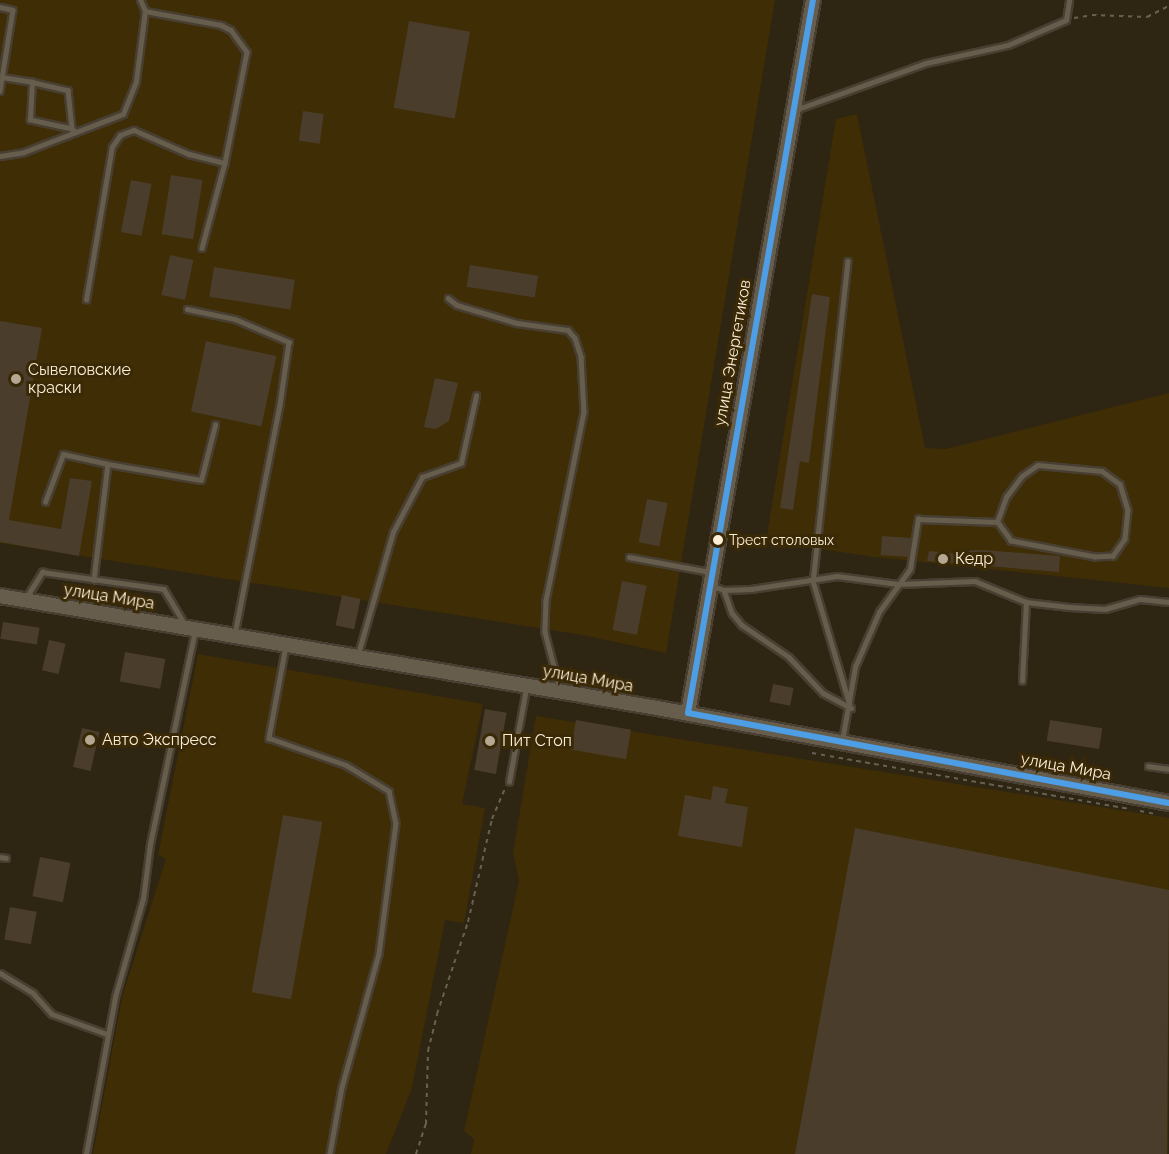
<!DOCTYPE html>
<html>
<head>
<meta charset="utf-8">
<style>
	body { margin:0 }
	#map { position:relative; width:1169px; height:1154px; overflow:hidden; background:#2e2512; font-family:Raleway,sans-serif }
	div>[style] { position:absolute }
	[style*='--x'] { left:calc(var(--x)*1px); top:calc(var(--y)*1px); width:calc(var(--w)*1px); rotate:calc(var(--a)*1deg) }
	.built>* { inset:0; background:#3f2d05 }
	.building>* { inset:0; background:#4a3d2b; transform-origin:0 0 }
	.path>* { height:2px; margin-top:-1px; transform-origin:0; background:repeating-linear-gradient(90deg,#686052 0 4.5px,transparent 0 9px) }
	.roads { filter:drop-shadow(2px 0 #483f32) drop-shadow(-2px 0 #483f32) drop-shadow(0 2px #483f32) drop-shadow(0 -2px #483f32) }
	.lane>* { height:4.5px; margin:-2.25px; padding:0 2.25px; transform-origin:2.25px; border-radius:2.25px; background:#665d4d }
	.secondary>* { height:14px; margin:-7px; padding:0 7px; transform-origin:7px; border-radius:7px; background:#665d4d }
	.bus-1>* { height:6px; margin:-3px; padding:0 3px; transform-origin:3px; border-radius:3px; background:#4d9ee5 }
	.dots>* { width:16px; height:16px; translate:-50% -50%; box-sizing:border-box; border:3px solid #3a2906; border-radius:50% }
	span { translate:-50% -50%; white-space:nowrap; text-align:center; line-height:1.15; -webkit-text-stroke:6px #3a2906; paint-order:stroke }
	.bus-label { font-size:14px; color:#fceed7 }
	.left { translate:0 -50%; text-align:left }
	.street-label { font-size:16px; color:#fceed7 }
	.poi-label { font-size:16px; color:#fceed7 }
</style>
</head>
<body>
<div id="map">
	<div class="built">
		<div style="clip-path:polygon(0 0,775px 0,666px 653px,583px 635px,0 543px)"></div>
		<div style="clip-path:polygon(857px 114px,925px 448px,946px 449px,1169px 393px,1169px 588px,875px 557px,766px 541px,836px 119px)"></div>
		<div style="clip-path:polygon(198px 654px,483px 704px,462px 804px,485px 808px,464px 923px,445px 920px,412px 1088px,386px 1154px,93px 1154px,122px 997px,166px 859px,158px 855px)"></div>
		<div style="clip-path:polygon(536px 716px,1169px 818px,1168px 1154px,471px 1154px,474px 1139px,464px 1131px,519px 881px,513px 853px)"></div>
	</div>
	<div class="building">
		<div style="left:409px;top:21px;width:62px;height:88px;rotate:10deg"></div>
		<div style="left:303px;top:111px;width:21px;height:30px;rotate:8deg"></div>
		<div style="left:171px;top:175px;width:32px;height:60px;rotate:9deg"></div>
		<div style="left:131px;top:180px;width:21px;height:53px;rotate:11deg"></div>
		<div style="left:170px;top:255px;width:24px;height:41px;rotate:12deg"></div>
		<div style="left:470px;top:265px;width:69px;height:22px;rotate:9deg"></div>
		<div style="left:214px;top:267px;width:82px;height:30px;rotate:9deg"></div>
		<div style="clip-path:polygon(812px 294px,830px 297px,809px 463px,800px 461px,793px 510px,780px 508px)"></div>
		<div style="clip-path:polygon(0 321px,42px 328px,9px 520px,61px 529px,70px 478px,92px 481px,79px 556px,0 542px)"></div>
		<div style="left:206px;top:341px;width:72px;height:72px;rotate:12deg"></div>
		<div style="clip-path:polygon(435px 378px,458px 383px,449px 421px,436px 429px,424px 427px)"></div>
		<div style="left:647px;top:499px;width:21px;height:44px;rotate:11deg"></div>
		<div style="left:882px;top:536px;width:29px;height:19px;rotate:4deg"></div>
		<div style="clip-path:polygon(983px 550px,1060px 556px,1059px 572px,927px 561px,929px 551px,957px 554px,958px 551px)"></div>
		<div style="left:622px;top:581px;width:25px;height:50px;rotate:11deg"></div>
		<div style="left:342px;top:595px;width:19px;height:31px;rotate:12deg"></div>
		<div style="left:3px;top:622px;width:37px;height:17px;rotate:9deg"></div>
		<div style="left:49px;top:640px;width:17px;height:31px;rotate:13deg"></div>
		<div style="left:125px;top:652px;width:41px;height:30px;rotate:10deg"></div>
		<div style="left:773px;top:684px;width:21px;height:18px;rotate:11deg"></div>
		<div style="left:485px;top:709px;width:22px;height:62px;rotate:10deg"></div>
		<div style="left:576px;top:720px;width:56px;height:30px;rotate:10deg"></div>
		<div style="left:1050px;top:720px;width:53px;height:21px;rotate:9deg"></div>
		<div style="left:82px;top:728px;width:18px;height:40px;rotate:13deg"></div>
		<div style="clip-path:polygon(713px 786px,728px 789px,725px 803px,748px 807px,742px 847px,678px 836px,685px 795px,711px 800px)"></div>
		<div style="left:283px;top:815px;width:40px;height:180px;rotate:10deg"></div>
		<div style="clip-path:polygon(855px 828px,1169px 890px,1167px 1154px,795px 1154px)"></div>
		<div style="left:40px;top:857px;width:31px;height:40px;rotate:11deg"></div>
		<div style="left:10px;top:907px;width:27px;height:33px;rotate:10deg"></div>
	</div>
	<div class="path">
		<div style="--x:1074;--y:18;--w:18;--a:-9"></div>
		<div style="--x:1092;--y:15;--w:55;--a:2.1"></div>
		<div style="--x:1147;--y:17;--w:25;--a:-27"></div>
		<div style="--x:812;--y:753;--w:321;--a:10"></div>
		<div style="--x:1140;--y:811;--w:15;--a:11"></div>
		<div style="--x:416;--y:1154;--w:32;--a:-72"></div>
		<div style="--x:426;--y:1124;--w:73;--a:-88.4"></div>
		<div style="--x:428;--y:1051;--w:38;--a:-76"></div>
		<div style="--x:437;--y:1014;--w:97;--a:-71.4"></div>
		<div style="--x:468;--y:922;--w:106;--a:-76.9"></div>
		<div style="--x:492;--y:819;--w:33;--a:-67"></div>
	</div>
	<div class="roads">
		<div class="lane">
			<div style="--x:0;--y:7;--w:13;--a:13"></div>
			<div style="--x:13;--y:10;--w:82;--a:99.1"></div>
			<div style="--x:145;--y:11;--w:77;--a:10.4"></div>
			<div style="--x:221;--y:25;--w:11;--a:27"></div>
			<div style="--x:231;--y:30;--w:27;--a:54"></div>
			<div style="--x:247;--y:52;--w:113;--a:101.2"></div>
			<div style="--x:225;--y:163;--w:88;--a:105.1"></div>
			<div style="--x:2;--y:77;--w:30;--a:9"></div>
			<div style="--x:795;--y:110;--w:139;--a:-19.7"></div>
			<div style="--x:926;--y:63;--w:84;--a:-12.4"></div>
			<div style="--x:1008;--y:45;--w:63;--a:-23.3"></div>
			<div style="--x:1066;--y:20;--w:20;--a:-81"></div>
			<div style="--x:72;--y:129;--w:43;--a:-167.9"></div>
			<div style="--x:30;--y:120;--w:38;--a:-87"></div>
			<div style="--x:32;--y:82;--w:37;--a:13"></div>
			<div style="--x:68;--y:90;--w:39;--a:84"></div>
			<div style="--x:72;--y:129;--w:5;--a:37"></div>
			<div style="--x:0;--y:156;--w:24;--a:-9"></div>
			<div style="--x:24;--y:152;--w:106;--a:-21"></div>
			<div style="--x:123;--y:114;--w:35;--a:-68"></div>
			<div style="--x:136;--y:81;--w:71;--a:-82.7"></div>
			<div style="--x:145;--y:11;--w:12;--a:-114"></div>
			<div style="--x:848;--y:261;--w:322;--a:96.2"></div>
			<div style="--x:813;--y:581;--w:129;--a:73.4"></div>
			<div style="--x:448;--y:298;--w:11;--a:38"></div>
			<div style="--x:457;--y:305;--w:63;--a:16.7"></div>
			<div style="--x:517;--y:323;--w:51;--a:7.8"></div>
			<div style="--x:568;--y:330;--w:11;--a:49"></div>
			<div style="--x:575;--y:338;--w:20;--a:72"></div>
			<div style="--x:581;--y:357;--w:55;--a:86.9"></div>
			<div style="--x:584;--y:412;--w:192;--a:101.4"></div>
			<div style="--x:546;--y:600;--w:32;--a:92"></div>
			<div style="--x:545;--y:632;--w:59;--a:75.3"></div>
			<div style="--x:86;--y:300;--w:155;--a:-80.4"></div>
			<div style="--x:112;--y:147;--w:14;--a:-56"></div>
			<div style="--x:120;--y:135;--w:15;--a:-20"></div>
			<div style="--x:134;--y:130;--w:60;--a:23.6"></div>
			<div style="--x:189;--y:154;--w:37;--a:14"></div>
			<div style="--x:187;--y:309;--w:49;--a:11.8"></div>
			<div style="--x:235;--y:319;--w:59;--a:23.1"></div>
			<div style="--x:289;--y:342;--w:64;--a:98.1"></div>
			<div style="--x:280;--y:405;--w:233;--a:101.1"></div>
			<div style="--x:108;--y:464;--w:94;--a:9.8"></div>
			<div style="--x:201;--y:480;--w:57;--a:-75.7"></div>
			<div style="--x:45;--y:502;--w:51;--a:-69.4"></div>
			<div style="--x:63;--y:454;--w:46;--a:12.5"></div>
			<div style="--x:108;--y:464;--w:117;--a:96.9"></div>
			<div style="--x:629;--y:557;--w:82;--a:10.5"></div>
			<div style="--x:713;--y:586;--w:12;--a:20"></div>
			<div style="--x:724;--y:590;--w:27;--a:-2"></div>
			<div style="--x:751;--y:589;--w:87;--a:-8.6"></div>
			<div style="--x:837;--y:576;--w:63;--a:7.4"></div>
			<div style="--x:899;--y:584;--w:76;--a:-2.3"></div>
			<div style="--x:975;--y:581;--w:55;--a:22.4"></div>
			<div style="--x:1026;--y:602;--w:43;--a:6.6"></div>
			<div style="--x:1069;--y:607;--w:36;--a:3"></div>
			<div style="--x:1105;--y:609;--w:36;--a:-16"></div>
			<div style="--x:1140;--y:599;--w:29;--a:6"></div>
			<div style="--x:724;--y:590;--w:24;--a:71"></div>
			<div style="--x:732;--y:613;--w:16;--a:50"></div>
			<div style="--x:742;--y:625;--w:57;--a:34.2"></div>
			<div style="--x:789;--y:657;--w:50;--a:46.6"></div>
			<div style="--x:823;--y:693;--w:32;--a:28"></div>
			<div style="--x:26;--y:598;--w:31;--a:-58"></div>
			<div style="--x:42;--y:572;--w:123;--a:7.9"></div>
			<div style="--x:164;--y:589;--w:43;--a:59.3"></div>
			<div style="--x:286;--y:646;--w:94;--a:100.5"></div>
			<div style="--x:269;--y:738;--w:82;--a:19.3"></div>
			<div style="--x:346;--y:765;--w:50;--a:31.2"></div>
			<div style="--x:389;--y:791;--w:33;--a:78"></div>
			<div style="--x:396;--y:823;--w:132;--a:97.4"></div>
			<div style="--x:379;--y:954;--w:138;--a:105.5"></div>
			<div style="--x:342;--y:1087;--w:68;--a:100.2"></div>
			<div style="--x:358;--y:654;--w:127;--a:-74"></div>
			<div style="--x:393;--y:532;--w:62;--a:-62.2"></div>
			<div style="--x:422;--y:477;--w:41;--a:-19.7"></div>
			<div style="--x:461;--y:463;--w:69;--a:-77.4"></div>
			<div style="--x:1022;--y:681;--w:79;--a:-87.1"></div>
			<div style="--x:842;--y:741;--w:75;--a:-80"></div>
			<div style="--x:855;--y:667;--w:60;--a:-66.4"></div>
			<div style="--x:879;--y:612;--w:53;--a:-54.2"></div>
			<div style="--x:910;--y:569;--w:51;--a:-80.9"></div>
			<div style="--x:918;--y:519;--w:79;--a:2.2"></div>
			<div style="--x:997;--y:522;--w:27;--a:-70"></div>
			<div style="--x:1006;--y:497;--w:26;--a:-53"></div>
			<div style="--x:1022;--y:476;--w:19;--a:-35"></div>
			<div style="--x:1038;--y:465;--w:64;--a:5.4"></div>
			<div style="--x:1102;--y:471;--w:22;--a:36"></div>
			<div style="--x:1120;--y:484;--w:27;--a:73"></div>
			<div style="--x:1128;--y:510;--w:29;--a:96"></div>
			<div style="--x:1125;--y:539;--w:21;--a:125"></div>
			<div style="--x:1113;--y:556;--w:18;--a:177"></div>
			<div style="--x:1095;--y:557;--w:86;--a:-169.2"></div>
			<div style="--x:1011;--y:541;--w:24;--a:-126"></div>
			<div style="--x:1148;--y:766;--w:21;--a:8"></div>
			<div style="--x:509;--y:782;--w:96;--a:-79.7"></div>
			<div style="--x:0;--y:857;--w:6;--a:9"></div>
			<div style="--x:0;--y:973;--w:39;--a:31"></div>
			<div style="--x:33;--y:993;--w:28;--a:48"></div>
			<div style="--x:52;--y:1014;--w:59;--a:20"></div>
			<div style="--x:86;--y:1154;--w:160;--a:-79.5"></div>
			<div style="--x:115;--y:997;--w:102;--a:-74.1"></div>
			<div style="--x:143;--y:899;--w:55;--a:-82.7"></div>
			<div style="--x:150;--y:844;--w:218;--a:-78.1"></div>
		</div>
		<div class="secondary">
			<div style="--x:0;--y:596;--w:666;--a:9.67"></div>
			<div style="--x:657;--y:708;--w:521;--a:10.51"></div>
			<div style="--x:688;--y:713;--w:724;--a:-80.06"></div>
		</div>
	</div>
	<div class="bus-1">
		<div style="--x:688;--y:713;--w:724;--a:-80.06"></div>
		<div style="--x:688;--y:713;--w:489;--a:10.6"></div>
	</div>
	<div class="dots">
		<div style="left:16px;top:379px;background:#b4a892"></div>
		<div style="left:718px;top:540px;background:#fceed7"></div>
		<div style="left:943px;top:559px;background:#b4a892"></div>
		<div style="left:90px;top:740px;background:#b4a892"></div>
		<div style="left:490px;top:741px;background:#b4a892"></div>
	</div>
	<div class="bus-label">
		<span class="left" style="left:729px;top:540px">Трест столовых</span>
	</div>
	<div class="street-label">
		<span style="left:733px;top:353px;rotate:-80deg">улица Энергетиков</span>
		<span style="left:109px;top:597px;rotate:9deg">улица Мира</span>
		<span style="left:588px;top:679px;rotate:10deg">улица Мира</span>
		<span style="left:1066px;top:767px;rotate:10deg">улица Мира</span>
	</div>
	<div class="poi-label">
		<span class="left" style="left:28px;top:379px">Сывеловские<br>краски</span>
		<span class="left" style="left:955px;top:559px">Кедр</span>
		<span class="left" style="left:102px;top:740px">Авто Экспресс</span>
		<span class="left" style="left:502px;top:741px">Пит Стоп</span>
	</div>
</div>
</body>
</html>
